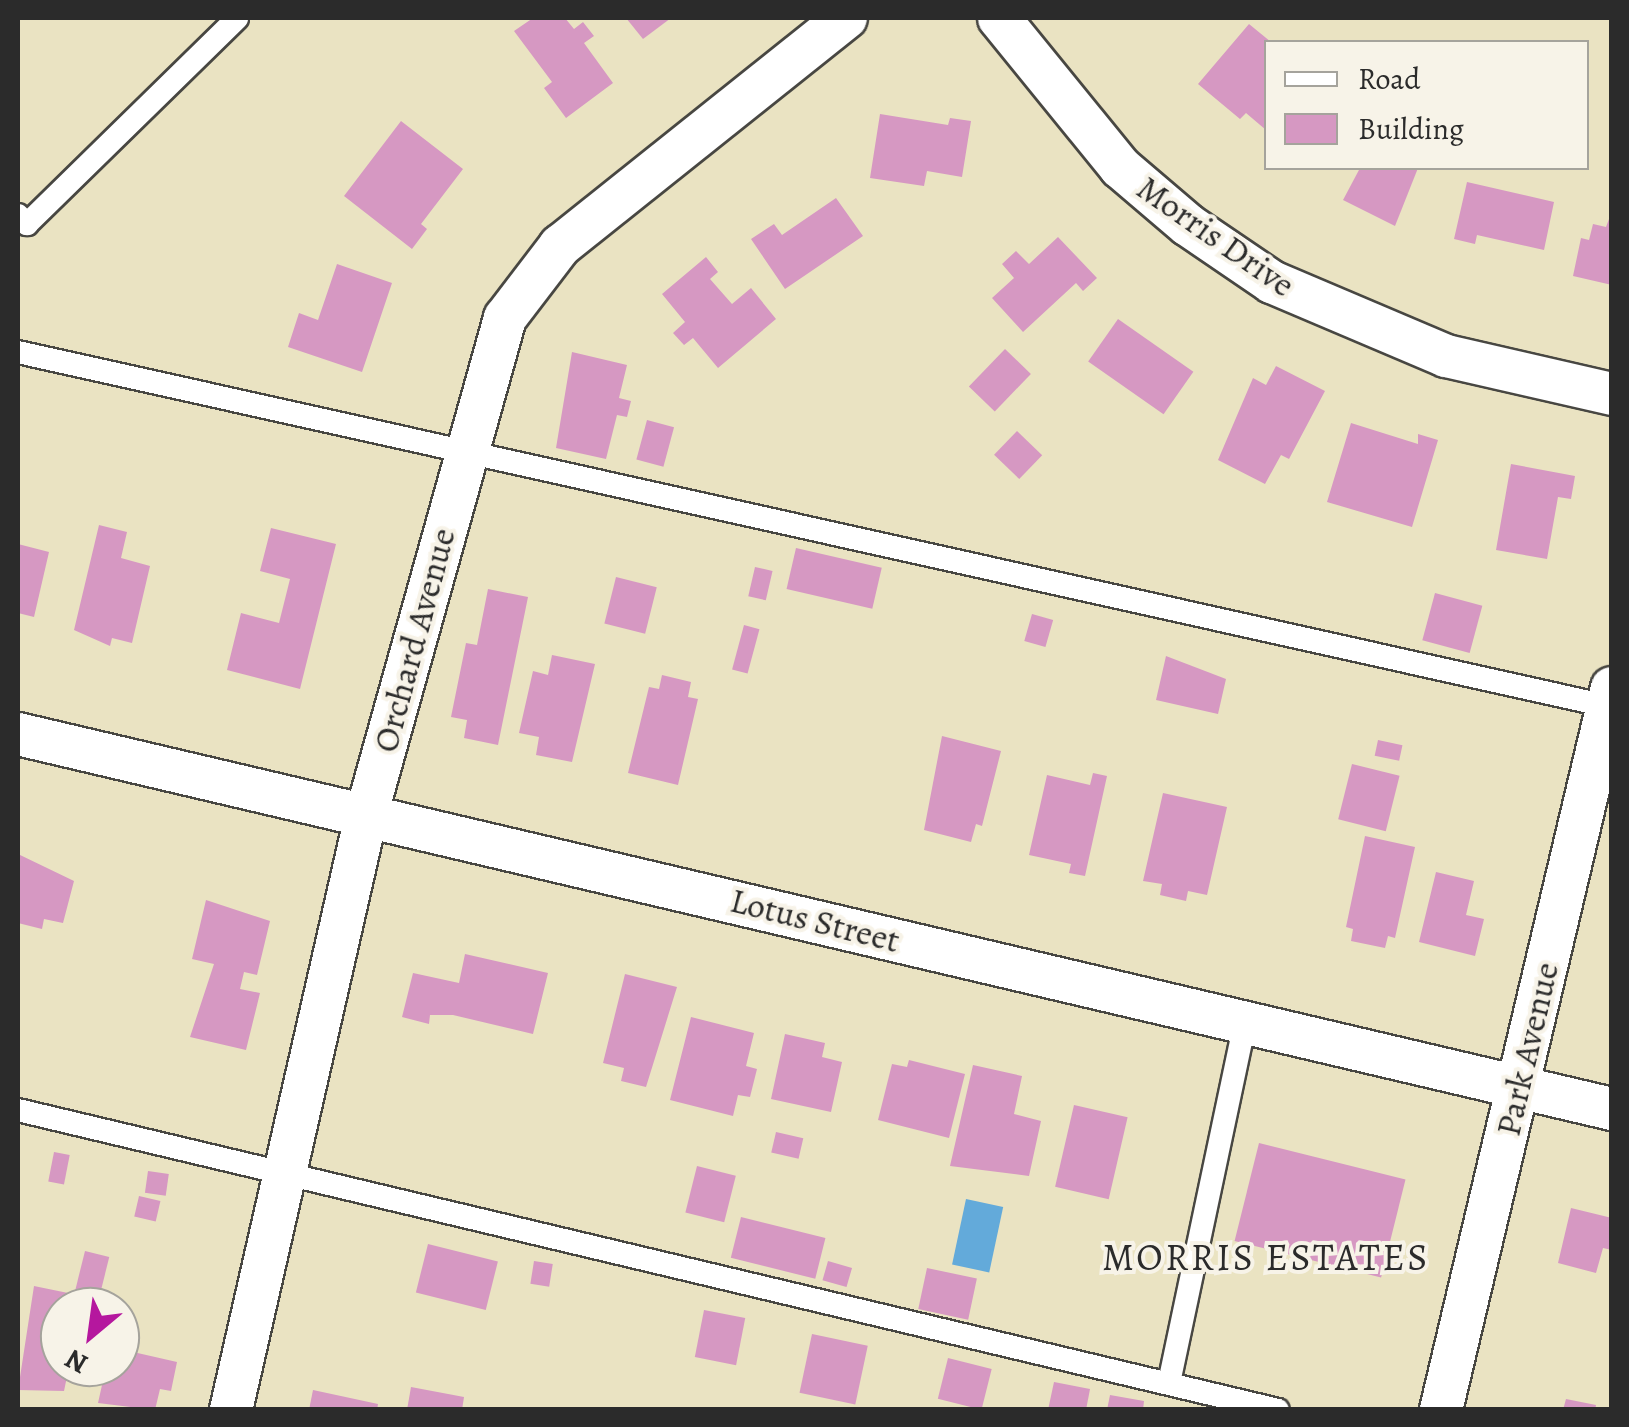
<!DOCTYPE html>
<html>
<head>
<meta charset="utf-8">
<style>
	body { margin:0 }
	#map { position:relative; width:1629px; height:1427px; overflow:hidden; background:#eae3c2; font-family:Alegreya,serif }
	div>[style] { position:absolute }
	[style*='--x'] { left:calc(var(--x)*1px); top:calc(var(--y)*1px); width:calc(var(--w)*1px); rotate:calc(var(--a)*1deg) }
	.water>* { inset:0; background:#63aada; transform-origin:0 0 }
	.building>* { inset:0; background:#d698c2; transform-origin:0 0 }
	.roads { filter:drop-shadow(2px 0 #484742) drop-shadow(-2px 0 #484742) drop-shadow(0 2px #484742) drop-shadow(0 -2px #484742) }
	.service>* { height:22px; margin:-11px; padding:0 11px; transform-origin:11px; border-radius:11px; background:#fff }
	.minor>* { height:42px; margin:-21px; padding:0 21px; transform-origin:21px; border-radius:21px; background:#fff }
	span { translate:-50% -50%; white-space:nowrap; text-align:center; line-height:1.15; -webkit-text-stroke:8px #f7f3e8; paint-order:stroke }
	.street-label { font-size:35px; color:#2b2b2b }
	.neighbourhood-label { font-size:38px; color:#2b2b2b; letter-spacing:2.5px }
	.frame { position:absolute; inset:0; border:20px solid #2b2b2b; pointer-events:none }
	.legend { position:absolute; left:1264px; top:40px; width:325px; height:130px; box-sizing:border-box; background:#f7f3e8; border:2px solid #a5a39c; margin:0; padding:12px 18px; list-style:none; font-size:30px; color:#2b2b2b }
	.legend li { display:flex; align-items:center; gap:20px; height:50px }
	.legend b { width:50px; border:2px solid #a5a39c }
	.north { position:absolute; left:40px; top:1287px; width:100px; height:100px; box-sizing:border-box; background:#f7f3e8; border:2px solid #a5a39c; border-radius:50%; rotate:209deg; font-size:28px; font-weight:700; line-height:40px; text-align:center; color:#2b2b2b }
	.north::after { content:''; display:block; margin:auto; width:35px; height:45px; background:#b5179e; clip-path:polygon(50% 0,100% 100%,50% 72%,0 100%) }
</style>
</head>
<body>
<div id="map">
	<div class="water">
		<div style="left:966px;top:1199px;width:38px;height:67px;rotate:12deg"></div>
	</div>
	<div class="building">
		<div style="clip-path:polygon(533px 18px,565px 18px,574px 29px,583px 22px,594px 36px,584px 43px,613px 83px,566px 118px,544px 88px,552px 82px,514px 31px)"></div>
		<div style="clip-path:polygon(626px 18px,671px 18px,643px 39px)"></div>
		<div style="clip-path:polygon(1249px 24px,1271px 42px,1266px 130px,1246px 113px,1240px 119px,1198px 84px)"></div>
		<div style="clip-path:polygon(880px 114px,948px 125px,950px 118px,971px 121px,962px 177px,927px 171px,924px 186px,870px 178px)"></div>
		<div style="clip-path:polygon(401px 121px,463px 169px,421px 224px,427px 229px,412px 249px,344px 196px)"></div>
		<div style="clip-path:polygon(1360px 168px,1418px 168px,1395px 226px,1343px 200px)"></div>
		<div style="clip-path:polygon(1467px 182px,1554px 202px,1544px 250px,1477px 235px,1475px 244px,1454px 239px)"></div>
		<div style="clip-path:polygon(836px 198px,863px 236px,785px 289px,751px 239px,774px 224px,782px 235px)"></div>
		<div style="clip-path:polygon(1612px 211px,1612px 285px,1573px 276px,1581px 238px,1589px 240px,1593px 224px,1606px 227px)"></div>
		<div style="clip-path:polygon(1058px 237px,1097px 278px,1083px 291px,1076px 283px,1023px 332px,992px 298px,1014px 278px,1002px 264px,1016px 251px,1029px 264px)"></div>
		<div style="clip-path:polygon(706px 257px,718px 272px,710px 279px,732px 304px,751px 288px,776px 319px,718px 368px,693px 338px,684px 345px,673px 333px,685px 322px,662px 294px)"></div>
		<div style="clip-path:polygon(337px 264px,392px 283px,362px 372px,288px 347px,299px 313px,318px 320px)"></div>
		<div style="left:1118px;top:319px;width:92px;height:52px;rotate:35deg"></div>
		<div style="left:1005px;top:349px;width:36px;height:52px;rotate:44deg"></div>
		<div style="clip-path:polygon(572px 352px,627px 365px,619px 398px,631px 401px,627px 417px,617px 415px,606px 459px,556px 448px)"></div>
		<div style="clip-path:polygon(1276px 366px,1325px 391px,1289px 459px,1281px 455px,1265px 484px,1218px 460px,1253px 378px,1266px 385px)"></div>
		<div style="left:647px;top:420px;width:28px;height:41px;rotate:15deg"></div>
		<div style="clip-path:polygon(1351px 423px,1418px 444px,1418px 434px,1438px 440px,1412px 527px,1327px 502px)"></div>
		<div style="left:1017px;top:431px;width:35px;height:33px;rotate:44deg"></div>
		<div style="clip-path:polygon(1511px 464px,1575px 476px,1571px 499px,1558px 497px,1547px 559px,1496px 550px)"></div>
		<div style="clip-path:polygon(99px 525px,127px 532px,121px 558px,150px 566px,132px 643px,112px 638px,110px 646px,74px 630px)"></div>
		<div style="clip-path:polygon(271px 528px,336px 544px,300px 689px,227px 670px,241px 613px,279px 623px,290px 579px,260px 571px)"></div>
		<div style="clip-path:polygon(18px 544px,49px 552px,34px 617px,18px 613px)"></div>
		<div style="left:796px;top:548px;width:88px;height:42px;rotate:13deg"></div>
		<div style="left:755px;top:567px;width:18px;height:30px;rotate:13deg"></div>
		<div style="left:616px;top:577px;width:42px;height:48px;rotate:14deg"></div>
		<div style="clip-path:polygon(488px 589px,528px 597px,498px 745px,464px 738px,467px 720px,451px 717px,466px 643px,477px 645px)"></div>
		<div style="left:1435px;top:593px;width:49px;height:49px;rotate:15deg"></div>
		<div style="left:1032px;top:614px;width:22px;height:28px;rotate:16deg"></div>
		<div style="left:744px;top:625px;width:16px;height:46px;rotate:15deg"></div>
		<div style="clip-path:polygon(552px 655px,595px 664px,572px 762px,536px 755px,539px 737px,519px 733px,533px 671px,548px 675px)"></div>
		<div style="clip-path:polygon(1166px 656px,1226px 679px,1218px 714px,1156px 700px)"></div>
		<div style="clip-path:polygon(662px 675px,691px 682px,688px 697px,698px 699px,678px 785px,628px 773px,649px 687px,659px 689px)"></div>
		<div style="clip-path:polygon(942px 736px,1001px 751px,982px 826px,976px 824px,971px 842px,924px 830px)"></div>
		<div style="left:1378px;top:740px;width:25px;height:16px;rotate:12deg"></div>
		<div style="left:1352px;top:764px;width:49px;height:57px;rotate:14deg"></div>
		<div style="clip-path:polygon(1093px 773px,1107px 776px,1085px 876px,1069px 873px,1071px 864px,1029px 855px,1047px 775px,1090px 785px)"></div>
		<div style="clip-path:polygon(1163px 793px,1227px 807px,1207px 895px,1188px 891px,1186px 901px,1160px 895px,1162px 884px,1143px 881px)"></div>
		<div style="clip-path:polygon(1365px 836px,1415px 847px,1395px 938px,1388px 936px,1385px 948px,1351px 941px,1353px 929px,1346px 927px)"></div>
		<div style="clip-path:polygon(18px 854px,74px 881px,63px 923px,44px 919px,42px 929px,18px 923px)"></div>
		<div style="clip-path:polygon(1436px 872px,1474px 881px,1466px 915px,1484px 919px,1475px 956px,1419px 942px)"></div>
		<div style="clip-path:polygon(206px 900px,270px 921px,257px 975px,244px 972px,240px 989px,260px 993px,246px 1050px,190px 1037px,214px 964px,192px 959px)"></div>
		<div style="clip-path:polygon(465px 954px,548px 973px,533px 1034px,453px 1015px,430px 1015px,429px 1024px,402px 1017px,413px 973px,459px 983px)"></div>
		<div style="clip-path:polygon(625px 974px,677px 987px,646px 1087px,621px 1081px,624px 1068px,603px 1063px)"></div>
		<div style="clip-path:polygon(691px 1017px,754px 1033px,746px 1066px,757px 1069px,750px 1097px,738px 1095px,733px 1116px,670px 1100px)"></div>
		<div style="clip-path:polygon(785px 1034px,825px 1043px,822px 1057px,842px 1062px,831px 1112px,771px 1099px)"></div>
		<div style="clip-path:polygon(909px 1060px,965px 1074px,949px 1138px,878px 1120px,892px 1064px,907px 1067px)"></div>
		<div style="clip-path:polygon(973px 1065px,1022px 1076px,1014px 1114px,1041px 1121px,1029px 1176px,950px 1166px)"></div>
		<div style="left:1074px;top:1105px;width:55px;height:84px;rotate:13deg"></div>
		<div style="left:776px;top:1132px;width:28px;height:21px;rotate:13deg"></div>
		<div style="left:1259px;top:1143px;width:151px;height:101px;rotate:14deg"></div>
		<div style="left:54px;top:1152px;width:16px;height:30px;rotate:11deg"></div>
		<div style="left:697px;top:1166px;width:40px;height:48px;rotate:14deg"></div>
		<div style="left:148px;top:1171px;width:21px;height:22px;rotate:8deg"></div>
		<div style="left:139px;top:1196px;width:22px;height:21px;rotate:13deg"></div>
		<div style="clip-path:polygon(1571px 1208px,1612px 1218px,1612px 1250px,1603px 1248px,1596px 1273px,1558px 1263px)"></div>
		<div style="left:741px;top:1217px;width:87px;height:42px;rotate:14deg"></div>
		<div style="left:428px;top:1244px;width:72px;height:50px;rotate:14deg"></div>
		<div style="left:85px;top:1251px;width:25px;height:46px;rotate:14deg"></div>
		<div style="left:534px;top:1261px;width:19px;height:23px;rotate:9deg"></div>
		<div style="left:828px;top:1261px;width:25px;height:20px;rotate:16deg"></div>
		<div style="left:927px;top:1268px;width:51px;height:42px;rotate:12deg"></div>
		<div style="clip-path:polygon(34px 1286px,68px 1293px,60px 1307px,60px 1367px,69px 1367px,64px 1391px,18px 1390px)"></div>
		<div style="left:704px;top:1310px;width:42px;height:48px;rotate:11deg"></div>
		<div style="left:812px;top:1334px;width:57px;height:60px;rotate:12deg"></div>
		<div style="clip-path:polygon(120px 1349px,177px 1362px,171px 1391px,160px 1389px,155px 1410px,98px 1403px,106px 1367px,120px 1367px)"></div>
		<div style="left:948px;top:1358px;width:45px;height:42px;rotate:14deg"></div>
		<div style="clip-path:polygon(1054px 1382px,1090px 1389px,1086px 1410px,1048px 1410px)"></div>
		<div style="clip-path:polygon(411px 1387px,464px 1397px,462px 1410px,407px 1410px)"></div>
		<div style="clip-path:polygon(313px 1390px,378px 1404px,377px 1410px,309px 1410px)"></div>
		<div style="clip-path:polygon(1110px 1395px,1144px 1401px,1143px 1410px,1107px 1410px)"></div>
		<div style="clip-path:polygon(1566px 1399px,1596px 1405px,1595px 1410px,1563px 1410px)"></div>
	</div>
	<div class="roads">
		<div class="service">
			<div style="--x:18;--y:215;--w:13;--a:45"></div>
			<div style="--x:27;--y:224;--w:294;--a:-44.4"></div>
			<div style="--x:18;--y:352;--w:1633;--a:12.56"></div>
			<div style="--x:18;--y:1110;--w:1295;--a:13.39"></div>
			<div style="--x:1169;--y:1383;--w:368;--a:-78.1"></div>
		</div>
		<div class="minor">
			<div style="--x:999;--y:18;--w:192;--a:50.9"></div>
			<div style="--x:1120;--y:167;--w:89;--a:40.5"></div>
			<div style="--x:1188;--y:225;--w:102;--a:34.2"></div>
			<div style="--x:1272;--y:282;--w:189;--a:23"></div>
			<div style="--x:1446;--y:356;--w:170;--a:12.9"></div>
			<div style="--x:18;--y:734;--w:1638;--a:13.24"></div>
			<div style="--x:231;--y:1410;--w:613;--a:-77.19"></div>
			<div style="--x:367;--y:812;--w:513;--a:-74.39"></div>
			<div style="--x:505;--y:318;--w:91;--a:-52.6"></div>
			<div style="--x:560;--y:246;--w:366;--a:-38.6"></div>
			<div style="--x:1441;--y:1410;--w:742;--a:-76.68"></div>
		</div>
	</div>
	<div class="street-label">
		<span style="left:1216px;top:236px;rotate:35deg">Morris Drive</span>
		<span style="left:414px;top:640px;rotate:-75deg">Orchard Avenue</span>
		<span style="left:815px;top:920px;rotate:14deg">Lotus Street</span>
		<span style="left:1527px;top:1049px;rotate:-77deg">Park Avenue</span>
	</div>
	<div class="neighbourhood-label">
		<span style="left:1266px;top:1258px">MORRIS ESTATES</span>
	</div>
	<div class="frame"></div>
	<ul class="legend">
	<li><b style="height:12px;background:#fff"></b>Road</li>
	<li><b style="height:28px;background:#d698c2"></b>Building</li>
	</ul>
	<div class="north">N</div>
</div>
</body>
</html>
